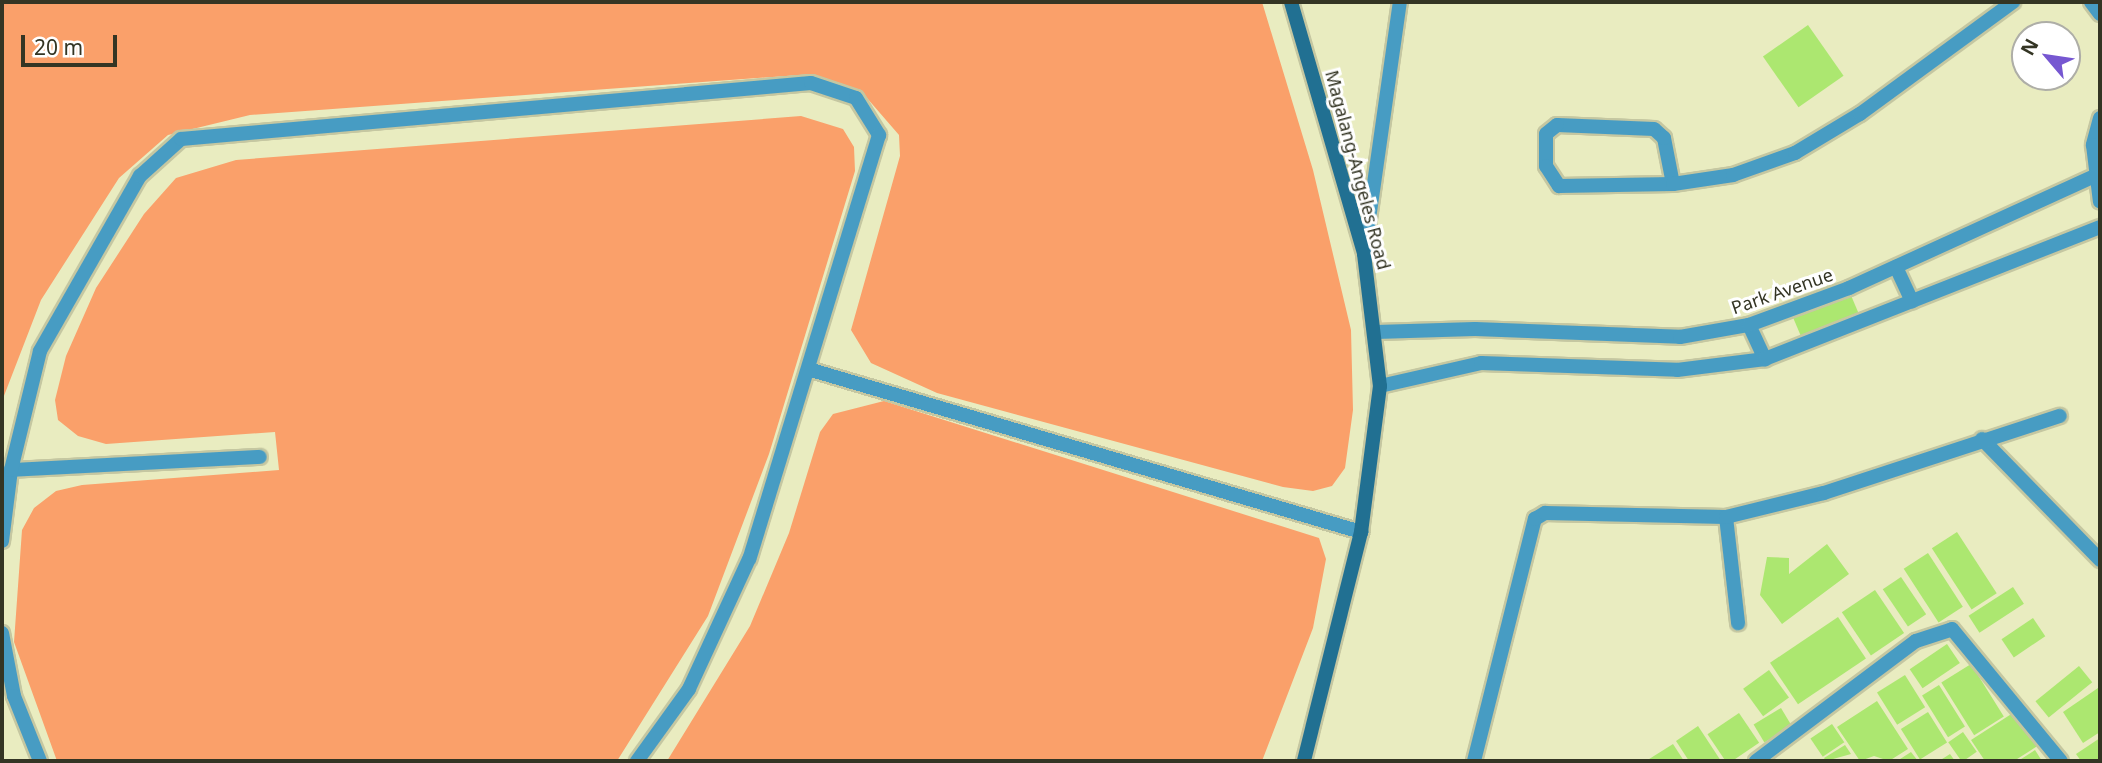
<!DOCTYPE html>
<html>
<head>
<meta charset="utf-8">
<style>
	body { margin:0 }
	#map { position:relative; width:2102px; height:763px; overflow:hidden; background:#e9ecc0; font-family:"Noto Sans",sans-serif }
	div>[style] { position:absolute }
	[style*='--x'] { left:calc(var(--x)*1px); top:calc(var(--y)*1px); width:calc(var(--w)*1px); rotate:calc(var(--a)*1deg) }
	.green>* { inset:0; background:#faa06a }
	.building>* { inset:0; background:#ace770; transform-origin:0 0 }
	.roads { filter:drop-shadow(2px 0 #c5c7a1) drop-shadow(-2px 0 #c5c7a1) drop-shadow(0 2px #c5c7a1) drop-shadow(0 -2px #c5c7a1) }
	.lane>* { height:14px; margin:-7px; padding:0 7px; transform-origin:7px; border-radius:7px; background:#479cc3 }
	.street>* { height:14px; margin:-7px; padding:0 7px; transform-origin:7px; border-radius:7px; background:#479cc3 }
	.secondary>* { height:14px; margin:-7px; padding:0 7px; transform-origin:7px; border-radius:7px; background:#217092 }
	span { translate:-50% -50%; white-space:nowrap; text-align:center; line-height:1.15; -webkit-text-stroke:6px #fff; paint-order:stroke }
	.street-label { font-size:18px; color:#343524 }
	.frame { position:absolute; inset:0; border:4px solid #343524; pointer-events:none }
	.north { position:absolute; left:2011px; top:21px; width:70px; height:70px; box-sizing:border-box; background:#fff; border:2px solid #aeaea7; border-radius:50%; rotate:299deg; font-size:19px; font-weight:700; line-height:28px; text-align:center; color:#343524 }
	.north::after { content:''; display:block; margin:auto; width:24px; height:32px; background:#7657d1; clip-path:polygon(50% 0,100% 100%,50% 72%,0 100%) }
	.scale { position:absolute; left:21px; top:35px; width:96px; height:32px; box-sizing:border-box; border:4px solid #343524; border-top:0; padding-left:9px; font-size:21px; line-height:24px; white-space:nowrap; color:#343524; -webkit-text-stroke:5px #fff; paint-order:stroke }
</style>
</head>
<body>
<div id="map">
	<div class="green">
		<div style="clip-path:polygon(2px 2px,1262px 2px,1313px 170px,1351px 330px,1353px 410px,1345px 468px,1332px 486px,1313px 491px,1283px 487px,937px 393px,871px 363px,851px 330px,900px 156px,899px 135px,860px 90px,800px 75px,250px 115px,168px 135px,119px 178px,41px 300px,2px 401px)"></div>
		<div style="clip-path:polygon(801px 116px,843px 129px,854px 147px,855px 171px,769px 454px,708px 616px,617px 761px,57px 761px,14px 642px,22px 530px,34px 508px,56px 491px,82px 485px,279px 470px,275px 432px,106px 444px,78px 436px,58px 420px,55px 400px,66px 356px,96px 288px,144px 214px,176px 178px,236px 160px)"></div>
		<div style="clip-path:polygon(884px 401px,1319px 538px,1326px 559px,1313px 628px,1262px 761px,667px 761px,750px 626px,789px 533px,820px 432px,833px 414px)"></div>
	</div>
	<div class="building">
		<div style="left:1808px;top:25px;width:62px;height:55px;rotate:55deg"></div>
		<div style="left:1850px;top:293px;width:26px;height:62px;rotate:67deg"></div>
		<div style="left:1957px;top:532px;width:73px;height:30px;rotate:57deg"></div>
		<div style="clip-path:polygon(1827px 544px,1849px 574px,1782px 624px,1760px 595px,1767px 557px,1789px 558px,1789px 574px)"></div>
		<div style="left:1928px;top:553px;width:64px;height:29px;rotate:57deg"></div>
		<div style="left:1901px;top:577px;width:45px;height:22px;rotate:56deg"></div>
		<div style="left:2013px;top:587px;width:20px;height:53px;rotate:57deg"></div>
		<div style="left:1875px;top:590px;width:52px;height:40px;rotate:56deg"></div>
		<div style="left:1838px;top:617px;width:50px;height:82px;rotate:56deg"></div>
		<div style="left:2033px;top:618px;width:22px;height:38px;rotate:56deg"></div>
		<div style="left:1947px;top:644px;width:23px;height:45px;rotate:56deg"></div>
		<div style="left:1971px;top:664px;width:62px;height:35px;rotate:58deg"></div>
		<div style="left:2079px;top:666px;width:21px;height:56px;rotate:51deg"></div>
		<div style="left:1769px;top:670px;width:34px;height:32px;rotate:54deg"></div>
		<div style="left:1905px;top:675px;width:38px;height:33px;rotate:58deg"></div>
		<div style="left:1939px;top:685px;width:49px;height:20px;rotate:58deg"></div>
		<div style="clip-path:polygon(2098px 688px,2100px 732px,2083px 743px,2063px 712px)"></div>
		<div style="clip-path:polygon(1877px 701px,1908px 749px,1889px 761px,1874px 756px,1860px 761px,1837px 727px)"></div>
		<div style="left:1781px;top:708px;width:21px;height:32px;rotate:59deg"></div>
		<div style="clip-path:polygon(2016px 711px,2039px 745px,2014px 761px,1985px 761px,1971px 740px)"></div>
		<div style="left:1928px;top:712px;width:36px;height:32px;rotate:58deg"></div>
		<div style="left:1739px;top:713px;width:36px;height:38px;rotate:56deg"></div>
		<div style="left:1832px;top:724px;width:22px;height:26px;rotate:56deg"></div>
		<div style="clip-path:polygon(1698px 726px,1721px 761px,1689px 761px,1676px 741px)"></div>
		<div style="left:1963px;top:732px;width:24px;height:18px;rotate:55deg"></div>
		<div style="clip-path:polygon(2100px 738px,2100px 761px,2081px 761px,2076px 754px)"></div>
		<div style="clip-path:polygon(1673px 744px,1684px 761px,1646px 761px)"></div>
		<div style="clip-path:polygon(1845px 745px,1851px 754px,1826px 761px,1824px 758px)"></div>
		<div style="clip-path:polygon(2035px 750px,2042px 761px,2018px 761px)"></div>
		<div style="clip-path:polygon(1911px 752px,1918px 761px,1897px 761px)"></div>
		<div style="clip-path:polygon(1950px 754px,1955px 761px,1939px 761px)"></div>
	</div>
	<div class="roads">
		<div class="lane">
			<div style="--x:1364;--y:254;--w:255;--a:-81.9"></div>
			<div style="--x:11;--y:470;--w:249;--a:-3"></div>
		</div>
		<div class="street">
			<div style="--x:2091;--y:2;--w:15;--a:53"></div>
			<div style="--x:2100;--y:118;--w:28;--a:105"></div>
			<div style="--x:2093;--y:145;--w:57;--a:83"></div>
			<div style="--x:1673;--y:184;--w:47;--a:-101.1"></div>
			<div style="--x:1664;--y:138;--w:13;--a:-138"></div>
			<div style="--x:1654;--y:129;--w:97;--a:-177.6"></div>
			<div style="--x:1557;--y:125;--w:14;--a:141"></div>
			<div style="--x:1546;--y:134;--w:32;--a:90"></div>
			<div style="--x:1546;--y:166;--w:24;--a:57"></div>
			<div style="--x:1559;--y:186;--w:114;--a:-1"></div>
			<div style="--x:1673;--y:184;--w:61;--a:-8.5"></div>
			<div style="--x:1733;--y:175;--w:66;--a:-19.5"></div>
			<div style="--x:1795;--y:153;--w:76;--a:-31"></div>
			<div style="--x:1860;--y:114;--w:190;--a:-36.2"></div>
			<div style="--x:1896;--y:267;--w:38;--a:65"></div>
			<div style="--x:1749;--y:325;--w:38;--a:65"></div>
			<div style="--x:1376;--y:332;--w:99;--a:-1.7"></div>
			<div style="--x:1475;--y:329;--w:205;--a:2.2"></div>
			<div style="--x:1680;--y:337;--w:70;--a:-9.9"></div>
			<div style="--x:1749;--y:325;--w:107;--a:-20.3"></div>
			<div style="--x:1849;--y:288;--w:268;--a:-24.5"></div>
			<div style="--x:808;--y:369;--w:577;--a:16.42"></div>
			<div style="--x:1380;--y:386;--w:104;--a:-12.8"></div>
			<div style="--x:1481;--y:363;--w:196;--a:2"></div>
			<div style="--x:1677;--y:370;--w:89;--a:-7.1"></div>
			<div style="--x:1765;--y:359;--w:360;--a:-21.5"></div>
			<div style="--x:1982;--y:439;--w:169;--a:45.7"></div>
			<div style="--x:1726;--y:517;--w:107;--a:83.5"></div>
			<div style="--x:2;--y:541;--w:72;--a:-82.8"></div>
			<div style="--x:11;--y:470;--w:122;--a:-76.3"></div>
			<div style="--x:40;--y:351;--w:202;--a:-60.3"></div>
			<div style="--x:140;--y:176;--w:55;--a:-42.1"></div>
			<div style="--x:181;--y:139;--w:632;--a:-5.08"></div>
			<div style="--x:811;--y:83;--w:47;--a:18.4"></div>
			<div style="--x:856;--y:98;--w:44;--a:58.1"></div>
			<div style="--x:879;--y:135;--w:443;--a:107"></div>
			<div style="--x:749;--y:559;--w:143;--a:114.8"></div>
			<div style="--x:689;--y:689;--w:89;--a:125.8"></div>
			<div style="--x:2;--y:633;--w:64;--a:79.2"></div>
			<div style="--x:14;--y:696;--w:70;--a:68.2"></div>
			<div style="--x:1474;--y:761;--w:250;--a:-75.9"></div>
			<div style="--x:1535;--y:519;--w:12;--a:-31"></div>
			<div style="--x:1545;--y:513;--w:181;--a:1.3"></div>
			<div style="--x:1726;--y:517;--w:101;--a:-13.8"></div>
			<div style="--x:1824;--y:493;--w:248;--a:-18.1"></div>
			<div style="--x:1756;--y:761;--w:200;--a:-36.9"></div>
			<div style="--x:1916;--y:641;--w:38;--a:-18"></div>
			<div style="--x:1952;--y:629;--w:171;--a:50.5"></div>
		</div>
		<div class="secondary">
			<div style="--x:1291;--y:2;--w:262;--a:73.8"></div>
			<div style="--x:1364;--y:254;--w:133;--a:83.1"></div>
			<div style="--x:1380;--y:386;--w:147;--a:97.4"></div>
			<div style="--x:1361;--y:532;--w:236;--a:104"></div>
		</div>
	</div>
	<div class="street-label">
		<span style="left:1358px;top:170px;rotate:75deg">Magalang-Angeles Road</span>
		<span style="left:1782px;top:291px;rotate:-19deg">Park Avenue</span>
	</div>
	<div class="frame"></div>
	<div class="north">N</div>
	<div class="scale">20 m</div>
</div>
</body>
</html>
